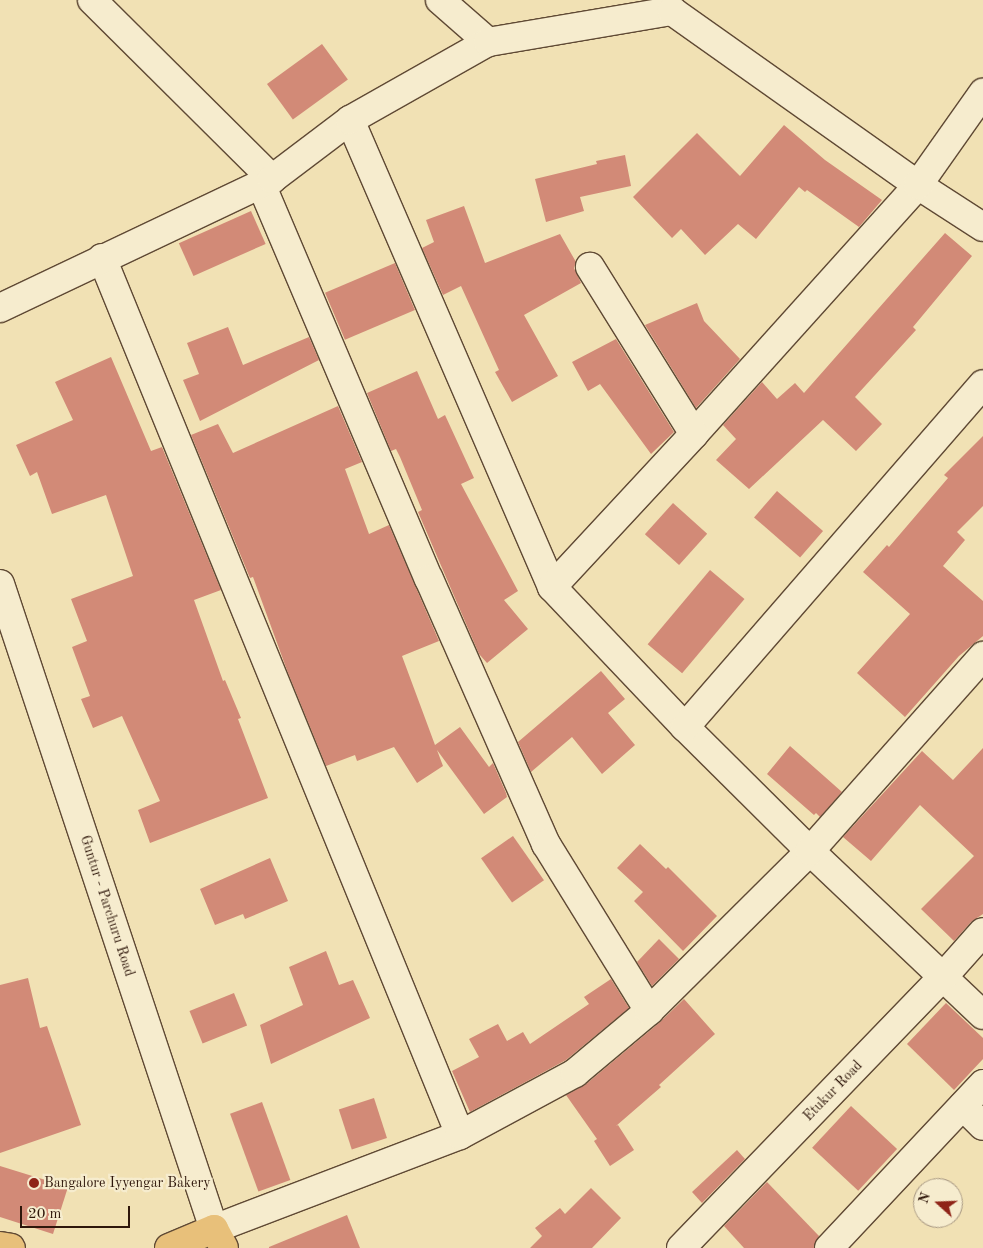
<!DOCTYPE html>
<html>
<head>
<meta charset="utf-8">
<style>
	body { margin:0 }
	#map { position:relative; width:983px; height:1248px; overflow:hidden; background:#f1e1b4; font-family:"Old Standard TT",serif }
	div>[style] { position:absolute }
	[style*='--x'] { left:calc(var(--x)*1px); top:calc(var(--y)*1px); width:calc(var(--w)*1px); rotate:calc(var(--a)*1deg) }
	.building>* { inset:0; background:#d28a77; transform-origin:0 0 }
	.roads { filter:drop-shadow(1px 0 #5f4934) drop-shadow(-1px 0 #5f4934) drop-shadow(0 1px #5f4934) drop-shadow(0 -1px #5f4934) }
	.minor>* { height:28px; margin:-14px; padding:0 14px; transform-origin:14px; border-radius:14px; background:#f6ecce }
	.major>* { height:28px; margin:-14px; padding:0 14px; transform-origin:14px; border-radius:14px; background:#e8c07a }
	.dots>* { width:14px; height:14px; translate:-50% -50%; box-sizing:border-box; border:2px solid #f6ecce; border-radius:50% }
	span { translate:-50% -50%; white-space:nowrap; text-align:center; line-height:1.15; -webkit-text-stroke:4.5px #f6ecce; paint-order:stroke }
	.street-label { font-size:14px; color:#2e160a }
	.poi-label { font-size:14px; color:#2e160a }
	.left { translate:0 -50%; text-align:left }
	.north { position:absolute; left:913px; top:1178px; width:50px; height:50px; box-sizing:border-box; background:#f6ecce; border:1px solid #a69680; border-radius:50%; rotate:290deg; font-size:14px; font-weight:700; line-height:20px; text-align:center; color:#2e160a }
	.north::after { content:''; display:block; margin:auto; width:18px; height:22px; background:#8f2418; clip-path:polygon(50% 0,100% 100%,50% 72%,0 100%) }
	.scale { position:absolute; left:20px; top:1206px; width:110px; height:22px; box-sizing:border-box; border:2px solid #2e160a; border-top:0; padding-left:6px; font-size:15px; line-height:18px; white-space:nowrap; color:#2e160a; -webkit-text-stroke:4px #f6ecce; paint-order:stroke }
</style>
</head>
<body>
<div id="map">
	<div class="building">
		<div style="left:322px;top:44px;width:44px;height:68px;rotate:54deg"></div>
		<div style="clip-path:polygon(784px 125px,825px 160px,882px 200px,859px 227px,807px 190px,805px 192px,799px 187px,756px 239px,738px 224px,705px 255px,681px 229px,672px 238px,633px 197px,697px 133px,740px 176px)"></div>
		<div style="clip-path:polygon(625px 155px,631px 186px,580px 197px,584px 211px,546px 222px,535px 179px,597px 164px,596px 161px)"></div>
		<div style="clip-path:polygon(464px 206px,485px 263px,560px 234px,576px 262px,574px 268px,581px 283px,524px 315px,558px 376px,512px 402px,495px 372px,499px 370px,461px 286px,443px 295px,422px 248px,434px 242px,426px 220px)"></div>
		<div style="left:251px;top:211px;width:36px;height:79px;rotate:66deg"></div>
		<div style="clip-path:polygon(945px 233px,972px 256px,913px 327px,916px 330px,855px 397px,882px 424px,856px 451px,823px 420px,749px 489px,716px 460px,736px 439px,723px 425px,762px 382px,777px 399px,795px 383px,804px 393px)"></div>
		<div style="left:395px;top:263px;width:51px;height:76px;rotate:67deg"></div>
		<div style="clip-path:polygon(697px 303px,704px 321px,740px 359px,696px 408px,645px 325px)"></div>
		<div style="clip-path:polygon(228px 327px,243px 365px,309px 337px,319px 360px,200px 421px,183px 380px,199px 374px,187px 343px)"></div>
		<div style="clip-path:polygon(616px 339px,674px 432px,651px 454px,600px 384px,588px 391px,572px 362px)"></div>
		<div style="clip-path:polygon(111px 357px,151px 451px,162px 447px,221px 590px,194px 600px,223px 681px,225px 680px,241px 718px,238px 719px,268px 798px,150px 843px,138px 810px,160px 801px,122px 716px,93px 728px,81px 699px,90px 696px,72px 647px,87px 641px,71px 599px,133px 576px,106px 495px,52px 514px,37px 472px,30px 476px,16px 445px,73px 420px,55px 382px)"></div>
		<div style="clip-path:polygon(417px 371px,438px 419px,445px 415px,474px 478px,461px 484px,518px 591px,504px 600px,528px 629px,487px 663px,479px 654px,418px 512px,422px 510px,400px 457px,396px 449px,391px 451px,367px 393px)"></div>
		<div style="clip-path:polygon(338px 406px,362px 462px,345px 469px,369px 534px,389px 525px,439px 641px,402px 656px,435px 745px,460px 727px,489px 767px,493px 763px,506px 793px,507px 797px,484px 814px,437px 750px,443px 766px,417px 783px,394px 747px,357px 761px,355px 755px,326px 766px,288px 673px,253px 577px,250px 578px,191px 435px,218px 424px,233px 453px)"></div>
		<div style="clip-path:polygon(983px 436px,983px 506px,957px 532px,965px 540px,943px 566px,983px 601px,983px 636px,959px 656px,905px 717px,857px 673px,910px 614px,863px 572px,887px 545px,889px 547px,948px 478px,944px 475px)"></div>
		<div style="left:777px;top:491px;width:61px;height:35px;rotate:41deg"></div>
		<div style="left:673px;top:503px;width:46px;height:42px;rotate:42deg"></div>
		<div style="left:710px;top:570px;width:45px;height:97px;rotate:40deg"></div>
		<div style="clip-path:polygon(601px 671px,625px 699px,608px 713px,635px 745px,602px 774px,572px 737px,531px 772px,518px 742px)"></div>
		<div style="clip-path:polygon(790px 746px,842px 792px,820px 817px,816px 813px,814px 815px,767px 774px)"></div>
		<div style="clip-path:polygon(983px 748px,983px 914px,971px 922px,954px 941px,921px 909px,974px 856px,920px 805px,871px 861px,843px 837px,922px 751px,953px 780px)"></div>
		<div style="left:513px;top:836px;width:54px;height:39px;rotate:55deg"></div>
		<div style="clip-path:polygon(640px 844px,666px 869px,668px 867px,717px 916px,683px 951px,634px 901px,643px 892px,617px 868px)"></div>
		<div style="clip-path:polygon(270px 858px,288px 901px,245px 919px,243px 914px,215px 925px,200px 889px)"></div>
		<div style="clip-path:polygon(659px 939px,679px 959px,652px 986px,637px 962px)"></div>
		<div style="clip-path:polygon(326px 951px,339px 985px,353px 980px,370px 1018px,271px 1064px,260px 1025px,303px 1005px,289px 967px)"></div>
		<div style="clip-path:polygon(28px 978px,40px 1028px,47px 1026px,81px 1125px,0 1153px,0 985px)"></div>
		<div style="clip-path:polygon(611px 979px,629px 1008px,566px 1060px,470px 1112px,452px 1071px,479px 1057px,469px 1039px,498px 1024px,507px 1041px,523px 1032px,530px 1044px,589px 1004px,584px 997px)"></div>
		<div style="left:234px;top:993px;width:35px;height:48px;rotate:68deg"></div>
		<div style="clip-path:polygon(684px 999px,715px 1034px,659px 1085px,661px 1087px,616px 1126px,618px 1125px,634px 1150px,610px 1166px,594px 1141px,597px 1139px,566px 1095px,585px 1085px,659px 1023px)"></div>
		<div style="clip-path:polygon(946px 1003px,983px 1038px,983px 1059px,954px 1090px,907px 1044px)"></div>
		<div style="left:374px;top:1098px;width:42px;height:37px;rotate:72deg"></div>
		<div style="left:262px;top:1102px;width:83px;height:34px;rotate:70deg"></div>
		<div style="left:851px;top:1106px;width:63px;height:57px;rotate:43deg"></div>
		<div style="clip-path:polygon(737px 1150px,745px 1159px,702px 1203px,692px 1192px)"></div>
		<div style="clip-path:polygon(0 1166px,68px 1187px,53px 1234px,0 1217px)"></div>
		<div style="clip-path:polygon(767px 1182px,819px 1236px,814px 1248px,744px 1248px,724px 1226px)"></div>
		<div style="clip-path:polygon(591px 1188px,621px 1218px,592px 1248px,530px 1248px,542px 1236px,535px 1228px,560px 1208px,565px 1214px)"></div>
		<div style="clip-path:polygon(347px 1215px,360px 1248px,269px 1248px,269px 1247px)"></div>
	</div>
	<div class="roads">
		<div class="minor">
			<div style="--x:92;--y:0;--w:254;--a:44.8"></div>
			<div style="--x:440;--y:0;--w:64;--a:41.2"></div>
			<div style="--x:350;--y:120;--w:509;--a:66.61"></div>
			<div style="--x:552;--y:587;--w:193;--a:46.5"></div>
			<div style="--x:685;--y:727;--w:176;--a:44.8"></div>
			<div style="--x:810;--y:851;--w:238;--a:43.5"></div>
			<div style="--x:261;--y:184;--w:429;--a:67"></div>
			<div style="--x:429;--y:579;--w:290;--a:66.2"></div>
			<div style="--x:546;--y:844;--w:196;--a:58.3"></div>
			<div style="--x:102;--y:258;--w:947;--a:67.79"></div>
			<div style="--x:0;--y:308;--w:301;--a:-25.4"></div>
			<div style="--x:272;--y:179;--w:98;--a:-37.1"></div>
			<div style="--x:350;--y:120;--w:159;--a:-29.5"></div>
			<div style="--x:488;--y:42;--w:187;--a:-9.6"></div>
			<div style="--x:672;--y:11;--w:301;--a:35.3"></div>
			<div style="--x:918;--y:185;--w:77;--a:32.9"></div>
			<div style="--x:694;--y:434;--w:335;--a:-48"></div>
			<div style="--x:918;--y:185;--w:113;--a:-54.8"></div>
			<div style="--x:0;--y:584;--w:680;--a:71.65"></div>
			<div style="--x:214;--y:1229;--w:263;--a:-20.9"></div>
			<div style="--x:460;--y:1135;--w:131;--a:-28.3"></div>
			<div style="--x:575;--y:1073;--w:97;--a:-40"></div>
			<div style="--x:649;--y:1011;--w:227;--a:-44.8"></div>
			<div style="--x:810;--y:851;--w:261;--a:-48.4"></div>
			<div style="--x:552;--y:587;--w:209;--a:-47.1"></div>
			<div style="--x:694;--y:434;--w:197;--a:-121.9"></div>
			<div style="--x:685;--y:727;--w:454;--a:-49"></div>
			<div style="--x:963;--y:1106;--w:28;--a:45"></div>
			<div style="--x:681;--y:1248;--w:377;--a:-46"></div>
			<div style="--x:943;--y:977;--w:60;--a:-48.4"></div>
			<div style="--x:829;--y:1248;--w:225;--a:-46.8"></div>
		</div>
		<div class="major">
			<div style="--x:0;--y:1246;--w:11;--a:10"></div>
			<div style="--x:169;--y:1248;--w:49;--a:-22.9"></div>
			<div style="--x:214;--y:1229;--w:21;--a:62"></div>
		</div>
	</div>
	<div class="dots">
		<div style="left:34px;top:1183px;background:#8f2418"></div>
	</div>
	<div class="street-label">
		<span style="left:107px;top:906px;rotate:72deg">Guntur - Parchuru Road</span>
		<span style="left:833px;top:1091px;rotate:-46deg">Etukur Road</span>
	</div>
	<div class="poi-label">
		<span class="left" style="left:44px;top:1183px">Bangalore Iyyengar Bakery</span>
	</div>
	<div class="north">N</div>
	<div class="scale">20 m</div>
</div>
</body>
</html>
